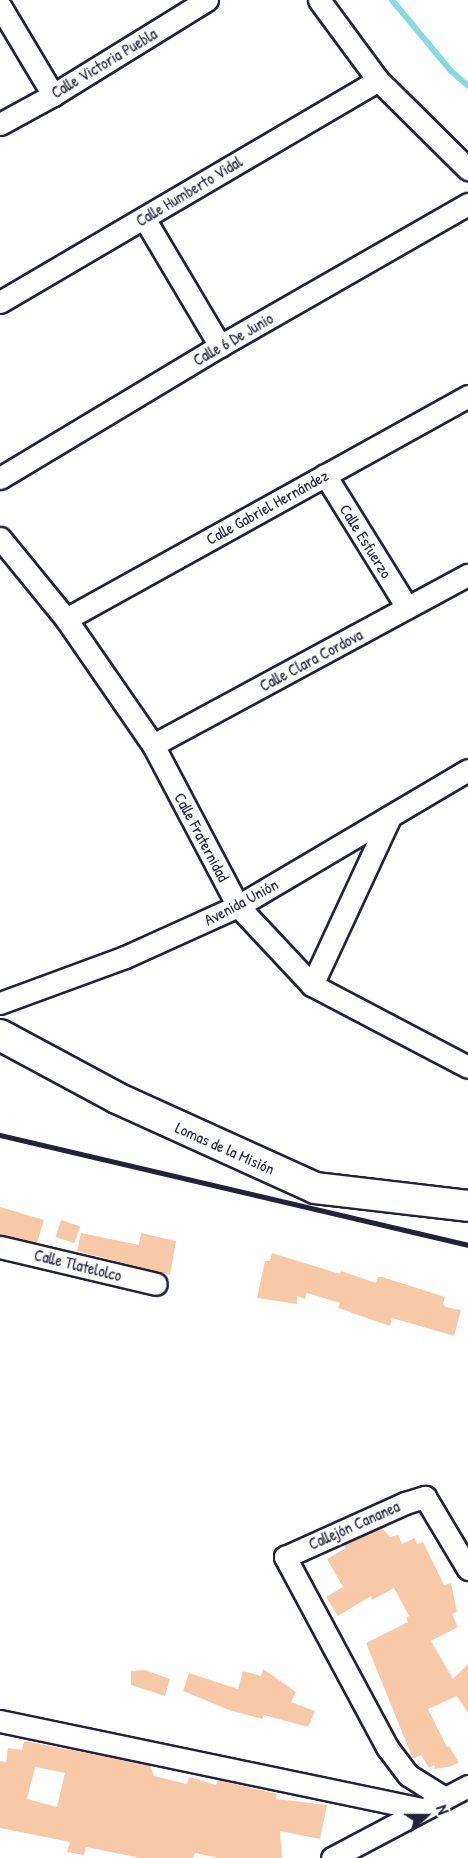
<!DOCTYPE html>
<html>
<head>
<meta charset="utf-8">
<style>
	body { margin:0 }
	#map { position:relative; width:468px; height:1858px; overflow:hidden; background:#fff; font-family:"Patrick Hand",sans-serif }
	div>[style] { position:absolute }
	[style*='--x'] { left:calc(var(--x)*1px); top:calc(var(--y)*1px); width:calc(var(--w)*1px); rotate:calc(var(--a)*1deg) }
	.stream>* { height:6px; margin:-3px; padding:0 3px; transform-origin:3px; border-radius:3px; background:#88dae0 }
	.building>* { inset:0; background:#f7c9a6; transform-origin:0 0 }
	.roads { filter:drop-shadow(2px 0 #22223b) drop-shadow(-2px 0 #22223b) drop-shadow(0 2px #22223b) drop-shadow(0 -2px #22223b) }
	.street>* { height:21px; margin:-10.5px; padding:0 10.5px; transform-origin:10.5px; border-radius:10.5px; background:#fff }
	.secondary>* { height:30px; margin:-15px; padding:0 15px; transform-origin:15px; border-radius:15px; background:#fff }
	.rail>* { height:4.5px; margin:-2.25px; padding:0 2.25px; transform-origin:2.25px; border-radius:2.25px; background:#22223b }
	span { translate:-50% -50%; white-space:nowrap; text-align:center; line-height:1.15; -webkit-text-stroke:4.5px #fff; paint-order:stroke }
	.street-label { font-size:16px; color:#22223b }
	.north { position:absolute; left:396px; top:1786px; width:60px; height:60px; -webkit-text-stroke:4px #fff; paint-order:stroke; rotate:69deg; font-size:16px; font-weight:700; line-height:24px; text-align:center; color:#22223b }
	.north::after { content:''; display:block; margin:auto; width:21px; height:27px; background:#22223b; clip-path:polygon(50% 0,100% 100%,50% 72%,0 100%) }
</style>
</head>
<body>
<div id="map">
	<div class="stream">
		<div style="--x:392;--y:0;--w:92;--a:50.3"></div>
		<div style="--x:451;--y:71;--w:23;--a:41"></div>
	</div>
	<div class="building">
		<div style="clip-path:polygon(0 1207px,44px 1220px,37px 1243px,0 1235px)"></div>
		<div style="left:61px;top:1220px;width:20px;height:18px;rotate:18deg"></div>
		<div style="clip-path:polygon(81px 1233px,139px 1245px,141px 1233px,176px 1241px,170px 1275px,77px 1251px)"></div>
		<div style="clip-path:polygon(272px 1253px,340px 1274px,341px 1271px,376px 1283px,378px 1277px,382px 1277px,445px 1297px,443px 1304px,446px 1307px,461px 1310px,454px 1336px,392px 1318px,390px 1326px,338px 1308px,340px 1303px,307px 1293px,305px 1299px,297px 1296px,297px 1304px,257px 1298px,265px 1261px,270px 1261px)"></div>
		<div style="clip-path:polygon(382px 1528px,390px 1537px,398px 1535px,402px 1544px,415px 1538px,417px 1544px,423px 1542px,444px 1585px,451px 1583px,457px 1612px,452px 1614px,458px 1627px,431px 1641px,453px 1679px,468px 1664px,468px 1713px,457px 1696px,428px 1709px,447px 1747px,449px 1746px,459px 1763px,448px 1767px,435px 1769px,434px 1765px,429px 1768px,421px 1755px,413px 1759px,366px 1643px,408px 1622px,406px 1618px,409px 1616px,394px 1588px,372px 1600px,371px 1596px,338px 1616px,326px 1597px,343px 1587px,327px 1559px,346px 1548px,344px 1545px)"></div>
		<div style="clip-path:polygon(263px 1669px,296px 1692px,291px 1702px,315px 1711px,308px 1727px,264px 1715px,262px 1719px,229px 1710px,183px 1691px,189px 1673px,238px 1689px,243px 1671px,261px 1676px)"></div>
		<div style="clip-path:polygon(145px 1670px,170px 1679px,165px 1696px,131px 1685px,131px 1671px)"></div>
		<div style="clip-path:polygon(evenodd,24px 1741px,150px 1765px,154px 1776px,187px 1784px,189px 1777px,216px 1785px,218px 1780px,277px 1794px,276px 1799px,327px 1805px,320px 1839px,280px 1831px,282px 1858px,219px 1858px,195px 1853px,193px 1858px,140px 1858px,86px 1847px,84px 1855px,67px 1852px,70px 1842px,0 1828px,0 1761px,6px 1762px,8px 1748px,22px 1750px,24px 1741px,35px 1767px,65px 1773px,57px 1807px,27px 1799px,35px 1767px)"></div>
	</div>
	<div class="roads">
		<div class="street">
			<div style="--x:319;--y:0;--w:99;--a:53.6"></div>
			<div style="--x:378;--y:80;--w:127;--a:44.7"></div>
			<div style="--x:0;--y:6;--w:104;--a:59.2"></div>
			<div style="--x:0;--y:124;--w:60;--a:-28.7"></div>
			<div style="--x:53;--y:95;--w:181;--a:-31.7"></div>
			<div style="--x:144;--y:218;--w:149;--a:59.3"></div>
			<div style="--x:0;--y:302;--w:438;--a:-30.4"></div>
			<div style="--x:325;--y:475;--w:155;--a:58.2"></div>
			<div style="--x:0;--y:478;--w:257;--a:-31"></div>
			<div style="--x:220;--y:346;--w:286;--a:-29.8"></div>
			<div style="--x:0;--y:538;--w:104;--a:50.8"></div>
			<div style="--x:66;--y:619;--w:153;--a:55.4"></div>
			<div style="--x:153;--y:745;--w:182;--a:62.2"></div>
			<div style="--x:238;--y:906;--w:108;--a:46.9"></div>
			<div style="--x:312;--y:985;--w:176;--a:27.7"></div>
			<div style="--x:66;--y:619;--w:460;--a:-29"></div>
			<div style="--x:153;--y:745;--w:358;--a:-28.4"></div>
			<div style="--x:312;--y:985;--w:185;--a:-65.1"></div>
			<div style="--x:0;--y:1003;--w:133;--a:-20.2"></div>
			<div style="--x:125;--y:957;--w:124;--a:-24.3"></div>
			<div style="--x:238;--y:906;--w:267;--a:-30.6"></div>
			<div style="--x:0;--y:1247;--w:160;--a:13.3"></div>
			<div style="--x:0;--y:1721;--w:431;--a:11.8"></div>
			<div style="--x:443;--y:1797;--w:41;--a:-147.8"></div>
			<div style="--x:408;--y:1775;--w:35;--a:-127"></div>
			<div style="--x:387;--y:1747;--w:216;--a:-118.2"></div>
			<div style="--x:285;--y:1557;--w:132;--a:-24.2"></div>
			<div style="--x:405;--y:1503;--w:21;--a:-17"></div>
			<div style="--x:425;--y:1497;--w:84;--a:59.2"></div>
			<div style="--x:332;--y:1858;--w:154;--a:-27.9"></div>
		</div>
		<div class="secondary">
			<div style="--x:0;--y:1035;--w:133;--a:28.3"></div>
			<div style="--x:117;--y:1098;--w:217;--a:24.4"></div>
			<div style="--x:315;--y:1188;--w:154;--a:6.7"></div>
		</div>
	</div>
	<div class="rail">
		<div style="--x:0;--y:1135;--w:481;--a:13.2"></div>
	</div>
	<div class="street-label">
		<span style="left:104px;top:63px;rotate:-31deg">Calle Victoria Puebla</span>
		<span style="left:189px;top:191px;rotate:-31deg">Calle Humberto Vidal</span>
		<span style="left:233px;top:339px;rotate:-30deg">Calle 6 De Junio</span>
		<span style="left:267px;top:507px;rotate:-29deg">Calle Gabriel Hernández</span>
		<span style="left:366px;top:541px;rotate:58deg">Calle Esfuerzo</span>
		<span style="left:311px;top:660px;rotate:-28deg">Calle Clara Cordova</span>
		<span style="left:202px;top:837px;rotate:62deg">Calle Fraternidad</span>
		<span style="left:241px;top:902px;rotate:-28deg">Avenida Unión</span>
		<span style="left:225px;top:1148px;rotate:24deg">Lomas de la Misión</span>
		<span style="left:78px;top:1265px;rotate:14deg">Calle Tlatelolco</span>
		<span style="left:354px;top:1525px;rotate:-24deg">Callejón Cananea</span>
	</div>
	<div class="north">N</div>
</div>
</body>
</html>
